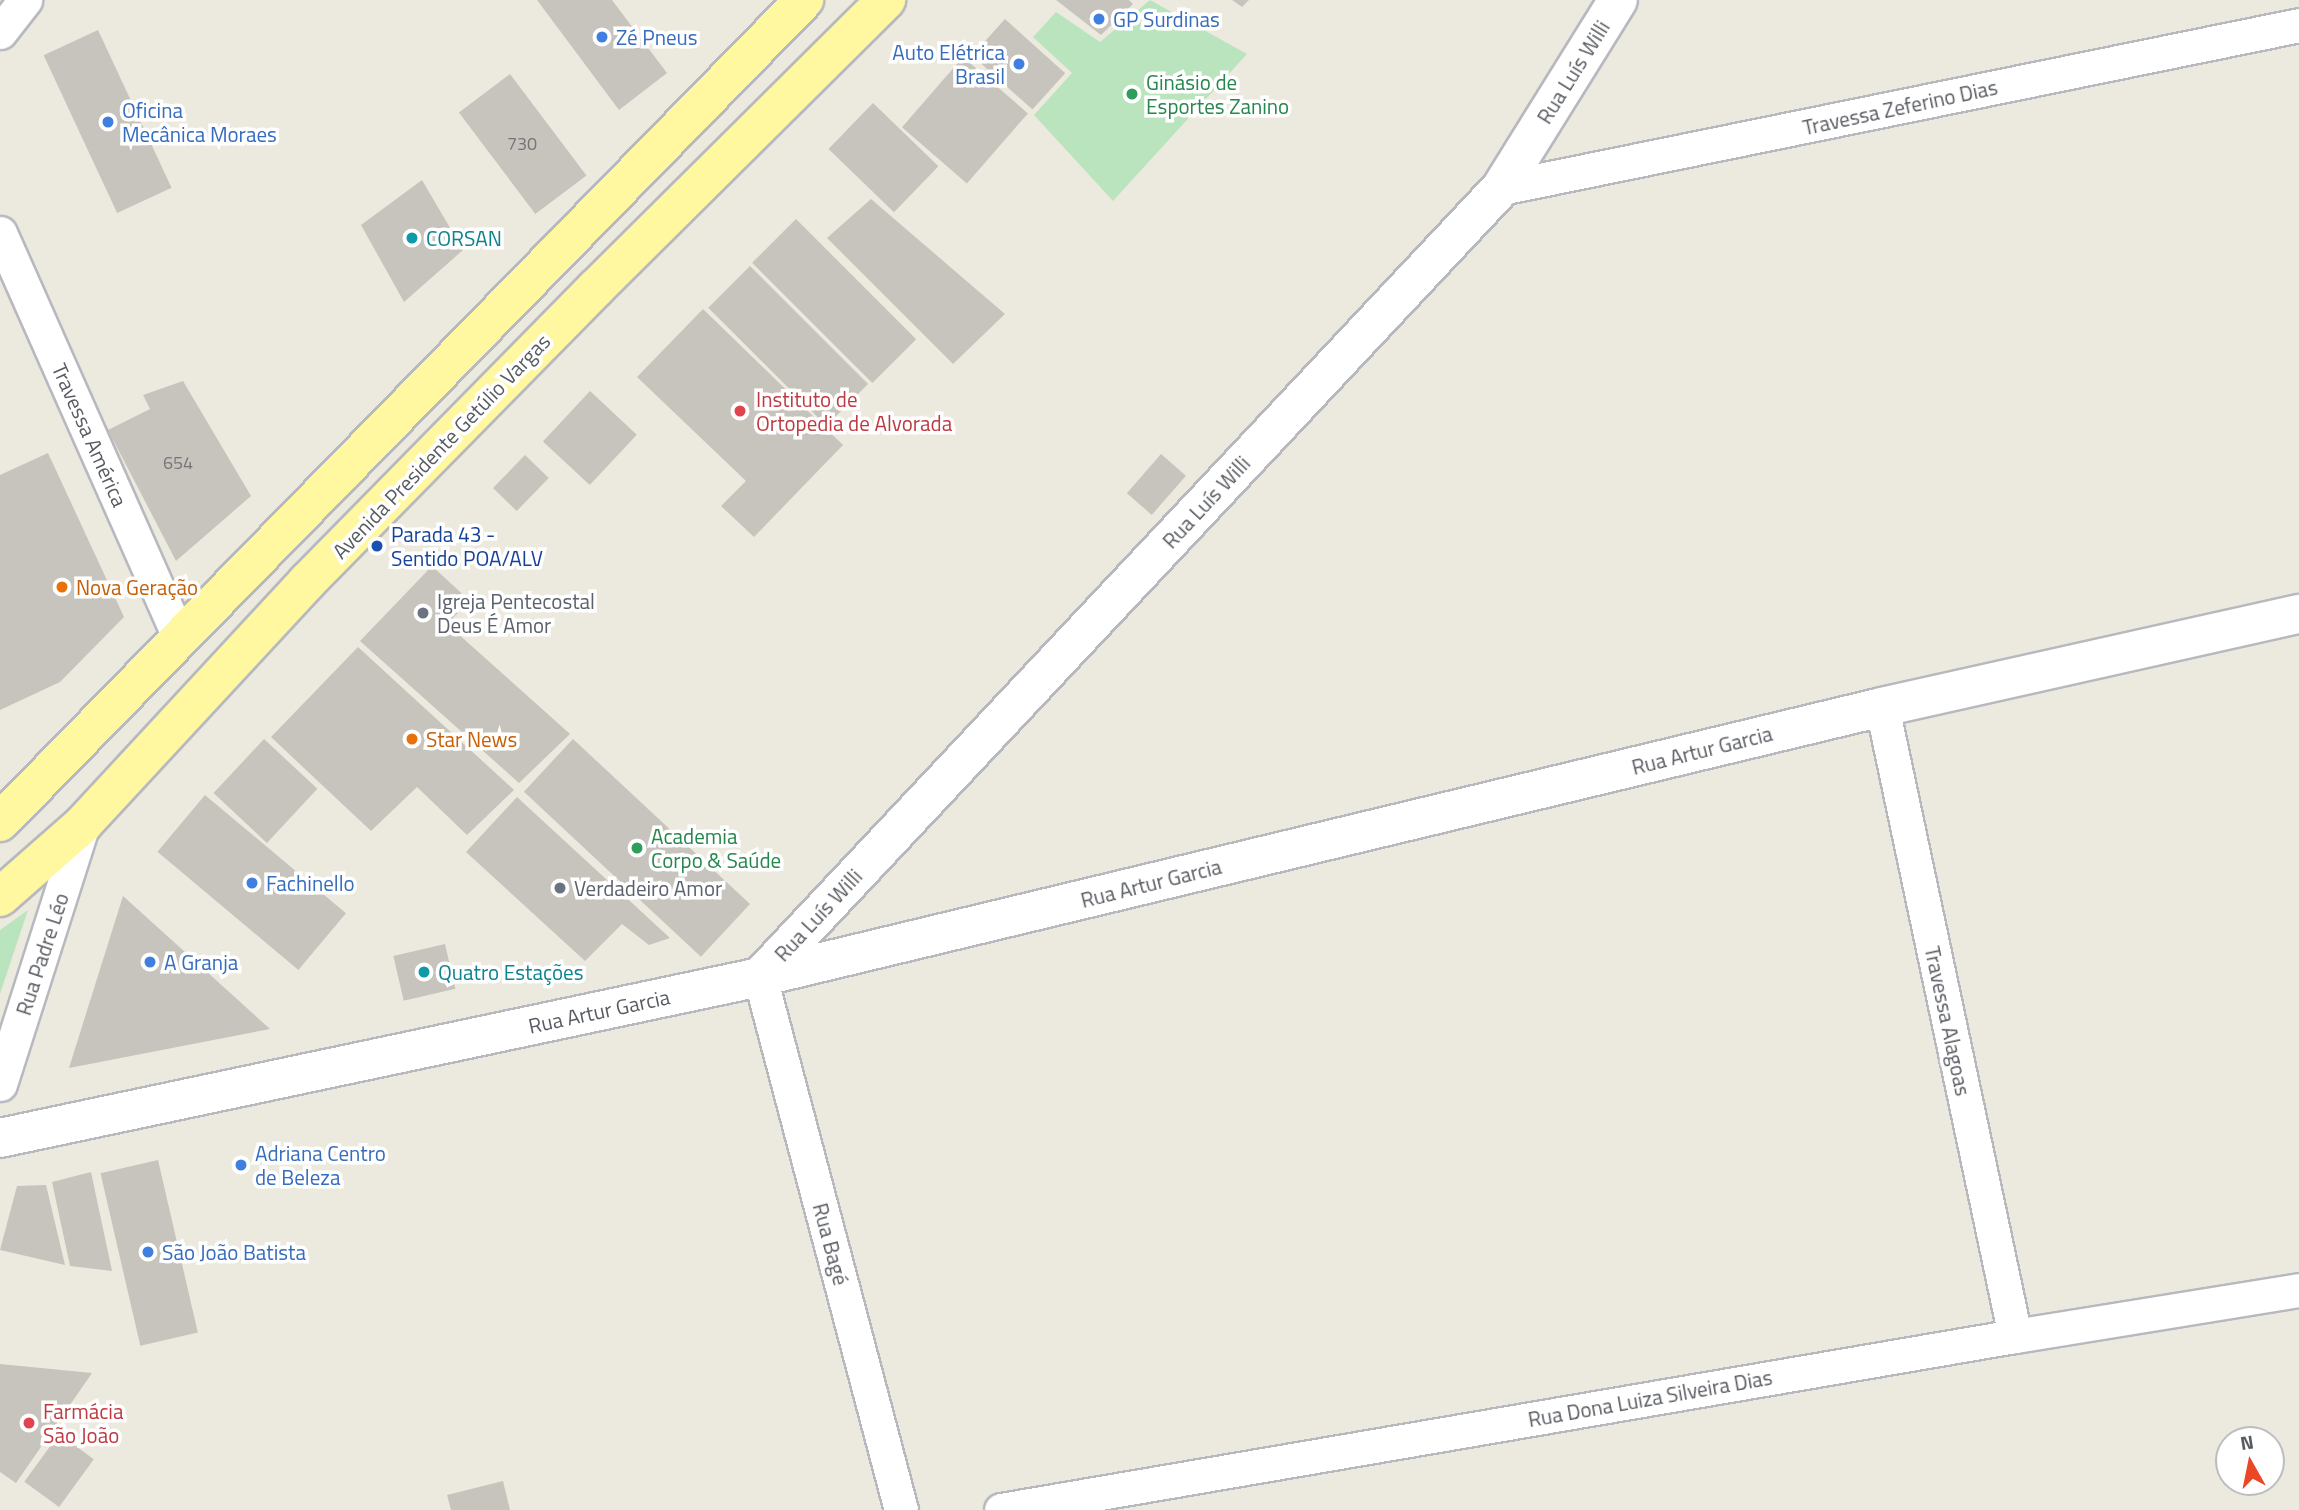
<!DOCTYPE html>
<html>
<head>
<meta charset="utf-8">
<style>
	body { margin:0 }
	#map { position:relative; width:2299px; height:1510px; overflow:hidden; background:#eceadf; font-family:"Titillium Web",sans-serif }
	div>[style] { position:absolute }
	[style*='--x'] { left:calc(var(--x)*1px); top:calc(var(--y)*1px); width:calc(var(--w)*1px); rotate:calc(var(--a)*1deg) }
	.green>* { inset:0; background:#bae4be }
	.building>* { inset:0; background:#c6c4bc; transform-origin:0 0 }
	.roads { filter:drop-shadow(2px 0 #b7b9bf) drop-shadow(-2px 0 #b7b9bf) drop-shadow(0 2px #b7b9bf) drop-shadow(0 -2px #b7b9bf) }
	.street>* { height:33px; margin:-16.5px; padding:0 16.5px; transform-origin:16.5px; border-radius:16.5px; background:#fff }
	.secondary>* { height:38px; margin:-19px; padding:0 19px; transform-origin:19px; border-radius:19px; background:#fff }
	.primary>* { height:38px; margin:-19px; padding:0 19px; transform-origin:19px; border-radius:19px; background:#fff8a1 }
	.dots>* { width:19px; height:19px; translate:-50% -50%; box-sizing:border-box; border:4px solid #fff; border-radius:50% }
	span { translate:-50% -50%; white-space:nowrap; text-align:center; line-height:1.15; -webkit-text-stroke:7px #fff; paint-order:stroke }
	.number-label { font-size:18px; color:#747578 }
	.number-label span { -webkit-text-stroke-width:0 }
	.shop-label { font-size:21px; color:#366cbe }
	.left { translate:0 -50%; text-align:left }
	.right { translate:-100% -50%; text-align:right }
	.street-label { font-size:21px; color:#585b61 }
	.leisure-label { font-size:21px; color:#27864d }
	.culture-label { font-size:21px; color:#0d838f }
	.health-label { font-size:21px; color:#be3a42 }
	.transit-label { font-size:21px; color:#164399 }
	.food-label { font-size:21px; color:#c56008 }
	.worship-label { font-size:21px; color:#5b616d }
	.north { position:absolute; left:2215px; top:1426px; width:70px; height:70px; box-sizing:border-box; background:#fff; border:2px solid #bcbdc0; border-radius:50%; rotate:351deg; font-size:19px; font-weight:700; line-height:28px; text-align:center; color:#585b61 }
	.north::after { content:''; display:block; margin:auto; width:24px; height:32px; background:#ea4727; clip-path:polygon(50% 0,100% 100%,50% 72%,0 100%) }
</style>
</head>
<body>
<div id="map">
	<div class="green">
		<div style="clip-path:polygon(1150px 0,1247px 54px,1113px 201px,1034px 115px,1072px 73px,1033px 37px,1056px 12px,1100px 42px)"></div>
		<div style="clip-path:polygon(28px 910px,0 994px,0 930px)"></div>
	</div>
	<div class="building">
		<div style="clip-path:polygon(537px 0,612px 0,667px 73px,619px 110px)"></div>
		<div style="clip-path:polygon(1056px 0,1129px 0,1133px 4px,1101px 35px)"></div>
		<div style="clip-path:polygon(1232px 0,1249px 0,1242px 7px)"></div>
		<div style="left:1005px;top:19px;width:81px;height:49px;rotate:42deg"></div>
		<div style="left:98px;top:30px;width:174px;height:60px;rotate:65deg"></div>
		<div style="left:963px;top:57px;width:86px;height:93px;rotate:41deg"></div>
		<div style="left:510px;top:74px;width:127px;height:64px;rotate:53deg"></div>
		<div style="left:873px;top:103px;width:91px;height:64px;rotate:44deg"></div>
		<div style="clip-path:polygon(422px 180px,463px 250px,404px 302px,361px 225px)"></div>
		<div style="clip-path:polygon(871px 199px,1005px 314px,953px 364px,827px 238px)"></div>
		<div style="left:796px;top:219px;width:170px;height:62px;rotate:45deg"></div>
		<div style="left:750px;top:266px;width:167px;height:59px;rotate:45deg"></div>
		<div style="clip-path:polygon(703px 309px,843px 445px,754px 537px,721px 506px,746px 481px,637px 377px)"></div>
		<div style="clip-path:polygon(183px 381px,251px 496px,176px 561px,108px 430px,150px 409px,143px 395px)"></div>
		<div style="left:590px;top:391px;width:64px;height:69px;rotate:43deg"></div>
		<div style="clip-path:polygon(48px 453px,124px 617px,60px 682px,0 710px,0 475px)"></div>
		<div style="left:1161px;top:454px;width:33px;height:52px;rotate:41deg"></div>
		<div style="left:525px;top:455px;width:33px;height:46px;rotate:44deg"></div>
		<div style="clip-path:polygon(432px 566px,470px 601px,447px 624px,570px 734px,519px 783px,360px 641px)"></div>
		<div style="clip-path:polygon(358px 647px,514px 790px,467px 835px,417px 787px,371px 831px,271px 737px)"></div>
		<div style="left:264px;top:739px;width:73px;height:74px;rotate:43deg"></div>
		<div style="left:573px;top:739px;width:242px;height:72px;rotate:43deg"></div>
		<div style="left:205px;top:795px;width:184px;height:74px;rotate:40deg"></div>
		<div style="clip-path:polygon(517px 797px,670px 938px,649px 945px,622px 924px,585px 961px,466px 852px)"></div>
		<div style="clip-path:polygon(123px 896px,270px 1029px,69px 1068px)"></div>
		<div style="left:445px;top:944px;width:46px;height:53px;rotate:77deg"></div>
		<div style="left:158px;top:1160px;width:177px;height:59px;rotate:77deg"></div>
		<div style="clip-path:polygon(91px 1172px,112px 1271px,70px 1266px,52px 1182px)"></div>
		<div style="clip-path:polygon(46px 1185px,65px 1265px,0 1250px,17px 1186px)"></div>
		<div style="clip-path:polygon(0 1364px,92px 1373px,16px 1483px,0 1472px)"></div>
		<div style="left:59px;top:1434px;width:43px;height:59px;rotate:36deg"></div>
		<div style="clip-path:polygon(503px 1481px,510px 1510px,451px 1510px,447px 1495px)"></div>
	</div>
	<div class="roads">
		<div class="street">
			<div style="--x:0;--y:32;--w:41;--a:-52"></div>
			<div style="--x:1501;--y:188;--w:814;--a:-11.54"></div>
			<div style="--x:0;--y:233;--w:442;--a:66.1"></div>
			<div style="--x:1882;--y:707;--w:643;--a:78.06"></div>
			<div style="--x:760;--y:977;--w:551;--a:75.18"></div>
			<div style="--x:0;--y:1084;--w:273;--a:-72.3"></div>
			<div style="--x:1001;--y:1510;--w:1029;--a:-9.74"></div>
			<div style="--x:2015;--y:1336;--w:288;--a:-9.2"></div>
		</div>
		<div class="secondary">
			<div style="--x:760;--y:977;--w:1082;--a:-46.8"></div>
			<div style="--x:1501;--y:188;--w:221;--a:-58.1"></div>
			<div style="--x:0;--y:1138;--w:777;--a:-11.96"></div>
			<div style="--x:760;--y:977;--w:1154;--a:-13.53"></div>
			<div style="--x:1882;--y:707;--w:427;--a:-12.6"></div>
		</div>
		<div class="primary">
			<div style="--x:0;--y:822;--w:1150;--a:-45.63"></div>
			<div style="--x:0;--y:897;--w:111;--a:-41.3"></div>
			<div style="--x:83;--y:824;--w:330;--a:-47.2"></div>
			<div style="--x:307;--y:582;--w:412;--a:-45.5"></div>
			<div style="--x:596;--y:288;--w:409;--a:-44.8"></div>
		</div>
	</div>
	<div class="dots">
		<div style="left:1099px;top:19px;background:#3f7fe0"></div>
		<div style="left:602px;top:37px;background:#3f7fe0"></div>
		<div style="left:1019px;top:64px;background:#3f7fe0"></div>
		<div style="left:1132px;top:94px;background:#2e9e5b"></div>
		<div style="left:108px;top:122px;background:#3f7fe0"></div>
		<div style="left:412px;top:238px;background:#0f9aa8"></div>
		<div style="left:740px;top:411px;background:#e0444e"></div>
		<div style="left:377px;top:546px;background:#1a4fb4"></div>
		<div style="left:62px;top:587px;background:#e8710a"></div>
		<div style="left:423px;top:613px;background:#6b7280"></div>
		<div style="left:412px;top:739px;background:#e8710a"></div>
		<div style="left:637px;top:848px;background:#2e9e5b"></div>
		<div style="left:252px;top:883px;background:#3f7fe0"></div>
		<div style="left:560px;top:888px;background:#6b7280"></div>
		<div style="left:150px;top:962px;background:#3f7fe0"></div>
		<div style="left:424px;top:972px;background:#0f9aa8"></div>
		<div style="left:241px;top:1165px;background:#3f7fe0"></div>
		<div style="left:148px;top:1252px;background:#3f7fe0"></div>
		<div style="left:29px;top:1423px;background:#e0444e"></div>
	</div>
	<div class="number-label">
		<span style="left:522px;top:144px">730</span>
		<span style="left:178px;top:463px">654</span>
	</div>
	<div class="shop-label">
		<span class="left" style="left:1113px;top:19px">GP Surdinas</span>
		<span class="left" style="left:616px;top:37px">Zé Pneus</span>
		<span class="right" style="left:1005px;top:64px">Auto Elétrica<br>Brasil</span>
		<span class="left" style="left:122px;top:122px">Oficina<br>Mecânica Moraes</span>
		<span class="left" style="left:266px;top:883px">Fachinello</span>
		<span class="left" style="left:164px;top:962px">A Granja</span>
		<span class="left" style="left:255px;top:1165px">Adriana Centro<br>de Beleza</span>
		<span class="left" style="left:162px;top:1252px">São João Batista</span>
	</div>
	<div class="street-label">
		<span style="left:1573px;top:72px;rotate:-58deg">Rua Luís Willi</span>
		<span style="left:1900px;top:107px;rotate:-12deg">Travessa Zeferino Dias</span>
		<span style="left:90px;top:435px;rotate:66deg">Travessa América</span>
		<span style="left:441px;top:446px;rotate:-46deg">Avenida Presidente Getúlio Vargas</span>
		<span style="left:1206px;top:502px;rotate:-47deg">Rua Luís Willi</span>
		<span style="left:1702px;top:750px;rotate:-14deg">Rua Artur Garcia</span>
		<span style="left:1151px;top:883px;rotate:-14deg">Rua Artur Garcia</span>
		<span style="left:818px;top:915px;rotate:-47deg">Rua Luís Willi</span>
		<span style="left:42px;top:954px;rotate:-72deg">Rua Padre Léo</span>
		<span style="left:599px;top:1011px;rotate:-12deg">Rua Artur Garcia</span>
		<span style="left:1948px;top:1021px;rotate:78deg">Travessa Alagoas</span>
		<span style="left:831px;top:1244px;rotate:75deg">Rua Bagé</span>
		<span style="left:1650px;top:1398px;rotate:-10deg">Rua Dona Luiza Silveira Dias</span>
	</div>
	<div class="leisure-label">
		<span class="left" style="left:1146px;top:94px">Ginásio de<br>Esportes Zanino</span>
		<span class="left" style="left:651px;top:848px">Academia<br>Corpo &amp; Saúde</span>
	</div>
	<div class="culture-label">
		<span class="left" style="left:426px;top:238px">CORSAN</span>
		<span class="left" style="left:438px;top:972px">Quatro Estações</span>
	</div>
	<div class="health-label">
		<span class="left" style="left:756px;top:411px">Instituto de<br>Ortopedia de Alvorada</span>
		<span class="left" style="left:43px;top:1423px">Farmácia<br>São João</span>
	</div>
	<div class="transit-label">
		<span class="left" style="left:391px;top:546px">Parada 43 -<br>Sentido POA/ALV</span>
	</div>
	<div class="food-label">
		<span class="left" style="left:76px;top:587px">Nova Geração</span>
		<span class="left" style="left:426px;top:739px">Star News</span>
	</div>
	<div class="worship-label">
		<span class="left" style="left:437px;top:613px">Igreja Pentecostal<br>Deus É Amor</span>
		<span class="left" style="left:574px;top:888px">Verdadeiro Amor</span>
	</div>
	<div class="north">N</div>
</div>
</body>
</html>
